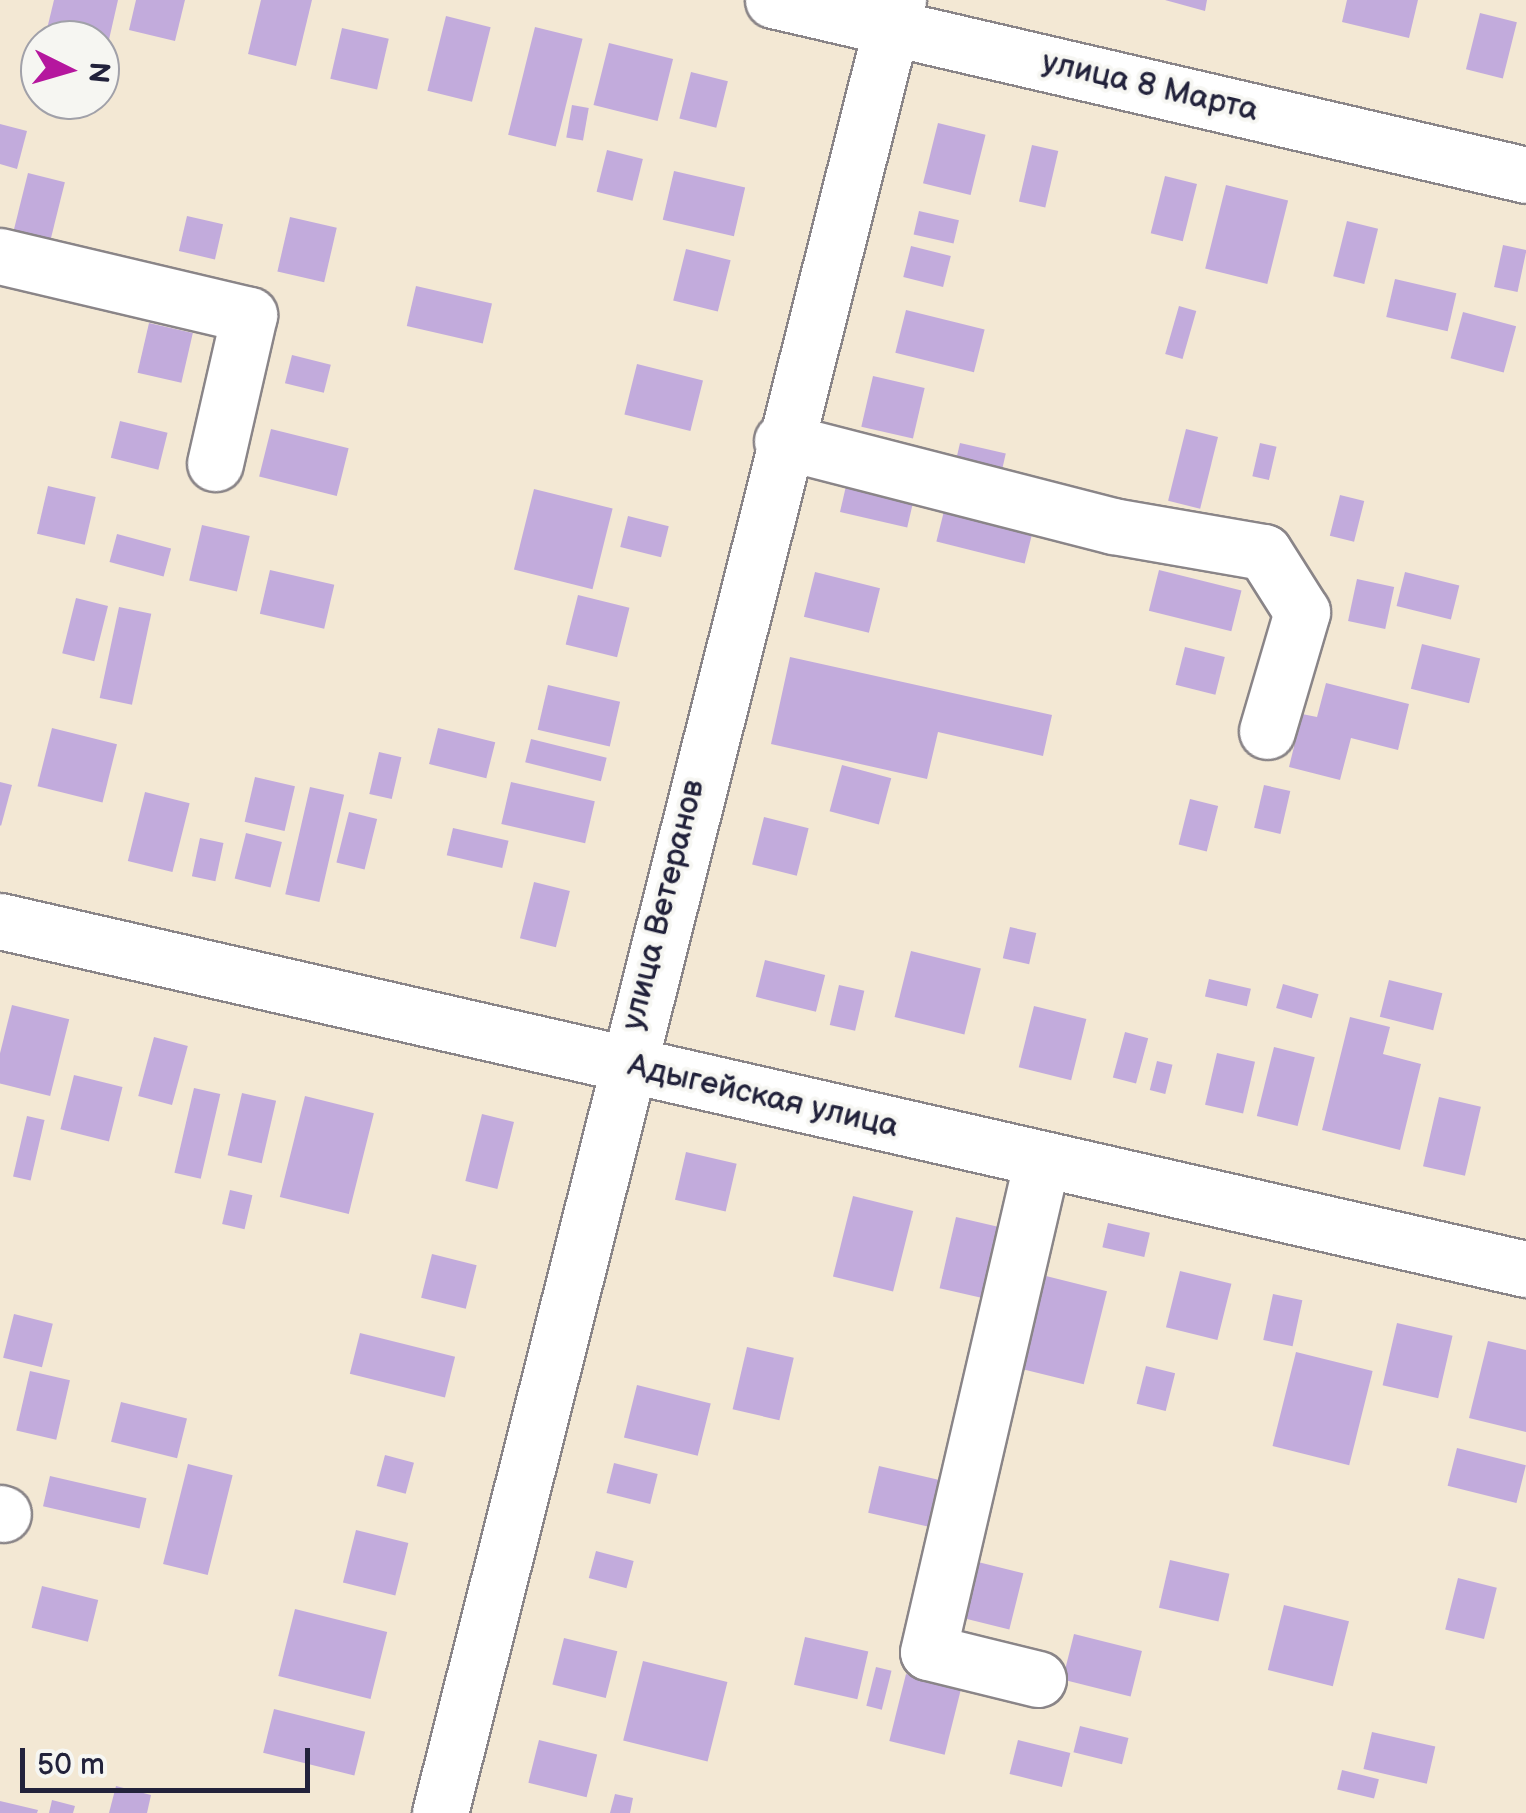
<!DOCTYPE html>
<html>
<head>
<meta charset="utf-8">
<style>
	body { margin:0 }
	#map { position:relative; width:1526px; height:1813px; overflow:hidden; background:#f3e8d4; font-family:"Balsamiq Sans",sans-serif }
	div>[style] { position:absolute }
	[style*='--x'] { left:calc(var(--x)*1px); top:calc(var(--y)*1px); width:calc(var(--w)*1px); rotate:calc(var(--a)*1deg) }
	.building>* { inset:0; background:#c2abdc; transform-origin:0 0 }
	.roads { filter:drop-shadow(2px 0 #8a8588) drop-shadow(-2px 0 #8a8588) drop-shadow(0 2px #8a8588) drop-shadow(0 -2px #8a8588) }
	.minor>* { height:55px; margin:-27.5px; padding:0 27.5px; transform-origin:27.5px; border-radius:27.5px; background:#fff }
	.major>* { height:55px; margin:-27.5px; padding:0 27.5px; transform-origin:27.5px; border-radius:27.5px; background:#fff }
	span { translate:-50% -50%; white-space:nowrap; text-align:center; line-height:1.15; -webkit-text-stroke:8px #f6f6f2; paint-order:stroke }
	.street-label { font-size:32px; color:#22223b }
	.north { position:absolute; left:20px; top:20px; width:100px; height:100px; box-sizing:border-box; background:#f6f6f2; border:2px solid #a1a1a9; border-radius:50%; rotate:95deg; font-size:28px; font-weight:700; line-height:40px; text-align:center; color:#22223b }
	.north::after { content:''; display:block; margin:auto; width:35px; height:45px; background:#b5179e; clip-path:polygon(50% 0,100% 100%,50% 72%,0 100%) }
	.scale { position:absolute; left:20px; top:1748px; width:290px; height:45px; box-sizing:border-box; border:5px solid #22223b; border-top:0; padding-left:12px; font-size:30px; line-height:35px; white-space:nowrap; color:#22223b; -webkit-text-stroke:8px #f6f6f2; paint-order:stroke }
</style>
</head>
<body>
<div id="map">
	<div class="building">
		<div style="clip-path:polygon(54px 0,118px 0,108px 44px,47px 29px)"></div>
		<div style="clip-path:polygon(136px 0,185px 0,175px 41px,129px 30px)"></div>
		<div style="clip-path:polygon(261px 0,312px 0,296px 66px,248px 54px)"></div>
		<div style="clip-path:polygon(1165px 0,1207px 0,1205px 11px)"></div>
		<div style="clip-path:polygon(1347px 0,1418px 0,1409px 38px,1342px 22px)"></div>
		<div style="left:1480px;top:13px;width:38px;height:58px;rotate:14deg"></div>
		<div style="left:446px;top:16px;width:46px;height:77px;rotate:14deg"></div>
		<div style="left:535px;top:27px;width:49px;height:111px;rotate:14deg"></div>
		<div style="left:342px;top:28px;width:48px;height:52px;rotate:13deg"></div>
		<div style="left:609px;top:43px;width:66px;height:64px;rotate:14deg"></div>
		<div style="left:691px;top:72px;width:38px;height:48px;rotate:14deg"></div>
		<div style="left:572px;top:105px;width:17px;height:33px;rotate:10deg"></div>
		<div style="left:938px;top:123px;width:49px;height:62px;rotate:14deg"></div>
		<div style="clip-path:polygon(0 124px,27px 131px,17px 169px,0 164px)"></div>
		<div style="left:1032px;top:145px;width:27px;height:58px;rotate:13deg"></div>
		<div style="left:607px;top:150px;width:37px;height:43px;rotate:14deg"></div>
		<div style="left:674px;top:171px;width:73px;height:50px;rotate:13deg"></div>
		<div style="left:28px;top:173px;width:38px;height:60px;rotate:14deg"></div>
		<div style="left:1165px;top:176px;width:33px;height:59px;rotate:14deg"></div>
		<div style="left:1226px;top:185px;width:64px;height:86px;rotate:14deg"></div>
		<div style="left:919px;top:211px;width:41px;height:24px;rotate:13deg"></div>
		<div style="left:187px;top:216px;width:37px;height:36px;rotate:13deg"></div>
		<div style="left:290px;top:217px;width:48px;height:56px;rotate:13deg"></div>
		<div style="left:1347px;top:221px;width:32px;height:57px;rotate:14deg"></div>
		<div style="left:1503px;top:245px;width:24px;height:43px;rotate:12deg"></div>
		<div style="left:911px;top:246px;width:41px;height:32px;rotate:14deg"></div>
		<div style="left:686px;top:249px;width:46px;height:53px;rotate:14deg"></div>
		<div style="left:1395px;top:279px;width:63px;height:39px;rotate:13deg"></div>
		<div style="left:416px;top:286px;width:78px;height:41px;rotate:13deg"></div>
		<div style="left:1179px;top:306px;width:18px;height:50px;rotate:16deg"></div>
		<div style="left:906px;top:310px;width:81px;height:44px;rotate:14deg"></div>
		<div style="left:1463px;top:312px;width:55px;height:48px;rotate:15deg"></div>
		<div style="left:149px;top:323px;width:45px;height:51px;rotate:13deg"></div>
		<div style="left:292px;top:355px;width:40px;height:29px;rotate:14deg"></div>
		<div style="left:637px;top:364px;width:68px;height:52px;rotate:14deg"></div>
		<div style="left:873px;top:376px;width:53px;height:52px;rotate:13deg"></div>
		<div style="left:120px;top:421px;width:49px;height:38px;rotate:14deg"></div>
		<div style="left:271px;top:429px;width:80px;height:49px;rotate:14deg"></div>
		<div style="left:1186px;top:429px;width:33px;height:74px;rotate:14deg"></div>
		<div style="left:960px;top:443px;width:47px;height:26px;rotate:13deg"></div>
		<div style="left:1260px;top:443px;width:17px;height:34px;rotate:13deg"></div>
		<div style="left:849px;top:473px;width:69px;height:40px;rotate:13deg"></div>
		<div style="left:48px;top:486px;width:49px;height:49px;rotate:13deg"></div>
		<div style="left:534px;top:489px;width:81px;height:83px;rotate:14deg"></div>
		<div style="left:948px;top:495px;width:91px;height:48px;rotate:14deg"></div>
		<div style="left:1340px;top:495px;width:25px;height:42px;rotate:14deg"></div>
		<div style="left:628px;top:516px;width:42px;height:32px;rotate:14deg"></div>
		<div style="left:202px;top:525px;width:49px;height:57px;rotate:13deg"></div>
		<div style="left:117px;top:534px;width:56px;height:29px;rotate:15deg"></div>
		<div style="left:270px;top:570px;width:66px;height:45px;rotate:13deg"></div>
		<div style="left:1159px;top:570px;width:85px;height:42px;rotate:14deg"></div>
		<div style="left:815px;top:572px;width:67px;height:46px;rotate:14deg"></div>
		<div style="left:1405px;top:572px;width:56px;height:35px;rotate:14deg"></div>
		<div style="left:1357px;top:579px;width:38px;height:43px;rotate:12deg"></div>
		<div style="left:578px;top:595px;width:53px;height:51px;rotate:14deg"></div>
		<div style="left:76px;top:598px;width:33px;height:57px;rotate:14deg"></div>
		<div style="left:119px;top:607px;width:33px;height:93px;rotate:12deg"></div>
		<div style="left:1422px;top:644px;width:60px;height:46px;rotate:14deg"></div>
		<div style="left:1185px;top:647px;width:41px;height:39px;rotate:14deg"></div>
		<div style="clip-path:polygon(790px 657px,1052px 715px,1043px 756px,938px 732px,927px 779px,771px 744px)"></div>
		<div style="clip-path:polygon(1326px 683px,1409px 704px,1398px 750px,1351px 738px,1340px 780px,1289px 767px,1302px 714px,1317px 717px)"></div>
		<div style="left:548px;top:685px;width:74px;height:46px;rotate:13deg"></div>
		<div style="left:52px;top:728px;width:67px;height:60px;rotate:14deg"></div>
		<div style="left:438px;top:728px;width:59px;height:37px;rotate:14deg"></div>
		<div style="left:531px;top:739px;width:78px;height:24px;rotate:14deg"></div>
		<div style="left:379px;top:752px;width:23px;height:43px;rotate:13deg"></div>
		<div style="left:842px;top:765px;width:51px;height:48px;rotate:15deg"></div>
		<div style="left:255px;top:777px;width:41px;height:46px;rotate:13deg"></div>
		<div style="clip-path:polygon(0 782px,12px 785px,1px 826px,0 825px)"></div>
		<div style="left:511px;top:782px;width:86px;height:43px;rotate:13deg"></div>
		<div style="left:1264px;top:785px;width:27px;height:44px;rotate:13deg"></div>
		<div style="left:310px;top:787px;width:35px;height:110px;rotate:13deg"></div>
		<div style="left:145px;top:792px;width:46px;height:71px;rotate:14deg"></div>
		<div style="left:1190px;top:799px;width:29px;height:47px;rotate:14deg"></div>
		<div style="left:349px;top:812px;width:29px;height:52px;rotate:14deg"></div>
		<div style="left:764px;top:817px;width:46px;height:49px;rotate:14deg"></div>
		<div style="left:453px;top:828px;width:57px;height:28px;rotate:13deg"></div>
		<div style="left:246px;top:833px;width:37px;height:47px;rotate:14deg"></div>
		<div style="left:200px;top:838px;width:24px;height:39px;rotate:12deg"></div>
		<div style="left:534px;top:882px;width:37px;height:58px;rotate:14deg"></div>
		<div style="left:1010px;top:927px;width:27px;height:32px;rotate:13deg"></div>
		<div style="left:911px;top:951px;width:72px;height:68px;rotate:14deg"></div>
		<div style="left:765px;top:960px;width:62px;height:38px;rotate:14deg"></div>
		<div style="left:1209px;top:979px;width:43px;height:18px;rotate:13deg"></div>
		<div style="left:1389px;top:980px;width:55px;height:38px;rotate:14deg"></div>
		<div style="left:1283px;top:984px;width:37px;height:25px;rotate:16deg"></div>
		<div style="left:839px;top:985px;width:26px;height:41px;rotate:13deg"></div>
		<div style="left:12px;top:1005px;width:59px;height:79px;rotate:14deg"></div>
		<div style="left:1034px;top:1006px;width:54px;height:63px;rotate:14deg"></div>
		<div style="clip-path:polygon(1350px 1017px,1390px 1027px,1383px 1054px,1421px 1064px,1400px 1150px,1322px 1130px)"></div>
		<div style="left:1125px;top:1032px;width:24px;height:47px;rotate:15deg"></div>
		<div style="left:154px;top:1037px;width:35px;height:61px;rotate:15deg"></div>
		<div style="left:1274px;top:1047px;width:42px;height:71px;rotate:14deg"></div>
		<div style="left:1217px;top:1053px;width:39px;height:53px;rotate:13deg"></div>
		<div style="left:1157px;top:1061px;width:16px;height:30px;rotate:14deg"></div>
		<div style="left:74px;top:1075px;width:50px;height:56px;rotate:14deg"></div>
		<div style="left:194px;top:1088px;width:27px;height:87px;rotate:13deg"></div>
		<div style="left:242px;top:1093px;width:35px;height:64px;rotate:13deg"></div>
		<div style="left:305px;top:1096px;width:71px;height:104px;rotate:14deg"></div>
		<div style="left:1439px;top:1097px;width:43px;height:71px;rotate:13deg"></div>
		<div style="left:482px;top:1114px;width:33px;height:69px;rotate:14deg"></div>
		<div style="left:27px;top:1116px;width:18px;height:62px;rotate:13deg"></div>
		<div style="left:686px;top:1152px;width:52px;height:49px;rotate:13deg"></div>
		<div style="left:230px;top:1190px;width:23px;height:35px;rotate:13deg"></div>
		<div style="left:853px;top:1196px;width:62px;height:83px;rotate:14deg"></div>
		<div style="left:956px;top:1217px;width:53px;height:73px;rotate:13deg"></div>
		<div style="left:1108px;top:1223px;width:43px;height:25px;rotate:13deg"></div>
		<div style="left:432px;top:1254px;width:46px;height:45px;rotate:14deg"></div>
		<div style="left:1180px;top:1271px;width:53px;height:58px;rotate:14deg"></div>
		<div style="left:1042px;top:1275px;width:67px;height:96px;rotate:14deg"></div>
		<div style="left:1273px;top:1294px;width:30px;height:47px;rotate:12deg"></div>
		<div style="left:14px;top:1314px;width:40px;height:45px;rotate:14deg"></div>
		<div style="left:1397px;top:1323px;width:57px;height:64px;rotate:13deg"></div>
		<div style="left:360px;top:1333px;width:98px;height:42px;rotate:14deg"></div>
		<div style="clip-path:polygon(1488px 1341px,1526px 1350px,1526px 1432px,1469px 1418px)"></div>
		<div style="left:747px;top:1347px;width:48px;height:64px;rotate:13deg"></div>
		<div style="left:1296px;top:1352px;width:79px;height:97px;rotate:14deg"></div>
		<div style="left:1146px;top:1366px;width:30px;height:39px;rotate:14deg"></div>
		<div style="left:30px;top:1371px;width:41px;height:61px;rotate:13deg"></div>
		<div style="left:637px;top:1385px;width:76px;height:54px;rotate:14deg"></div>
		<div style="left:121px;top:1402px;width:68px;height:41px;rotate:14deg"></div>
		<div style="left:1457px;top:1448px;width:71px;height:39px;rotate:14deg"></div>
		<div style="left:385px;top:1455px;width:30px;height:32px;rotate:15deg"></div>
		<div style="left:614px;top:1463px;width:45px;height:31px;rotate:14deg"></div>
		<div style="left:188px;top:1464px;width:46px;height:103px;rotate:14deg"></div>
		<div style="left:879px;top:1466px;width:73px;height:48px;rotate:13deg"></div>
		<div style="left:50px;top:1476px;width:99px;height:31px;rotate:13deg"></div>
		<div style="left:356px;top:1530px;width:54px;height:54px;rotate:14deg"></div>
		<div style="left:596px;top:1551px;width:39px;height:28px;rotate:15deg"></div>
		<div style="left:970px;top:1560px;width:55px;height:58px;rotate:14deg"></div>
		<div style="left:1170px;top:1560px;width:61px;height:49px;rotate:13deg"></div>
		<div style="left:1458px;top:1578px;width:40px;height:53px;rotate:14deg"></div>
		<div style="left:42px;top:1586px;width:58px;height:43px;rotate:14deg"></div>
		<div style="left:1284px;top:1605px;width:67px;height:67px;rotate:14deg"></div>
		<div style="left:295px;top:1609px;width:95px;height:69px;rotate:14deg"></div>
		<div style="left:1074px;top:1634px;width:70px;height:47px;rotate:14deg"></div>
		<div style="left:805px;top:1637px;width:65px;height:49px;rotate:13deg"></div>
		<div style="left:564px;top:1638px;width:55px;height:48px;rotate:14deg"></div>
		<div style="left:643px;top:1661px;width:87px;height:82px;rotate:14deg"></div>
		<div style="left:876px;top:1667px;width:16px;height:40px;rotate:14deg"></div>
		<div style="left:906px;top:1674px;width:57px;height:69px;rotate:14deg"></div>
		<div style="left:274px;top:1709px;width:94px;height:45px;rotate:14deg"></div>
		<div style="left:1080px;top:1726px;width:50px;height:27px;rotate:14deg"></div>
		<div style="left:1372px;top:1732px;width:65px;height:38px;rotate:13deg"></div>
		<div style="left:539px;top:1740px;width:60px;height:44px;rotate:14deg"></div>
		<div style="left:1018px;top:1740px;width:54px;height:35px;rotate:14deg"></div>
		<div style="left:1342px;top:1770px;width:38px;height:20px;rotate:14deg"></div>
		<div style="clip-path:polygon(116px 1786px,151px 1795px,147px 1813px,109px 1813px)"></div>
		<div style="clip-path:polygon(615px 1794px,633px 1798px,630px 1813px,610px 1813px)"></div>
		<div style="clip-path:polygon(52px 1800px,75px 1806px,73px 1813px,49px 1813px)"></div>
		<div style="clip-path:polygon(0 1801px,38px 1810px,37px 1813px,0 1813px)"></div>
	</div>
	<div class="roads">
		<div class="minor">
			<div style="--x:773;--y:0;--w:773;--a:13.08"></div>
			<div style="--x:0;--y:256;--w:256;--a:13.3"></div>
			<div style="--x:249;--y:315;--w:152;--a:102.9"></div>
			<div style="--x:782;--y:441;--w:342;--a:14.4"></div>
			<div style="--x:1113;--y:526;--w:153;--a:9.8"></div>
			<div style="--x:1264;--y:552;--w:71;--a:57.7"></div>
			<div style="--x:1302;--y:612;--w:124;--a:106.4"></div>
			<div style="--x:0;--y:1513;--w:3;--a:18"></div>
			<div style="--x:1038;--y:1679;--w:113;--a:-166.2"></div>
			<div style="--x:928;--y:1652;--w:505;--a:-76.95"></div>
			<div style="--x:440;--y:1813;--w:1870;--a:-75.82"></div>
		</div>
		<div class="major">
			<div style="--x:0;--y:921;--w:1565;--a:12.85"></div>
		</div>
	</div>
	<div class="street-label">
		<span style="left:1150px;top:87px;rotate:13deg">улица 8 Марта</span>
		<span style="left:664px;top:905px;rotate:-76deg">улица Ветеранов</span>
		<span style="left:763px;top:1097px;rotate:13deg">Адыгейская улица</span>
	</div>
	<div class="north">N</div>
	<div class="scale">50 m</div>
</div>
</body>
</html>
